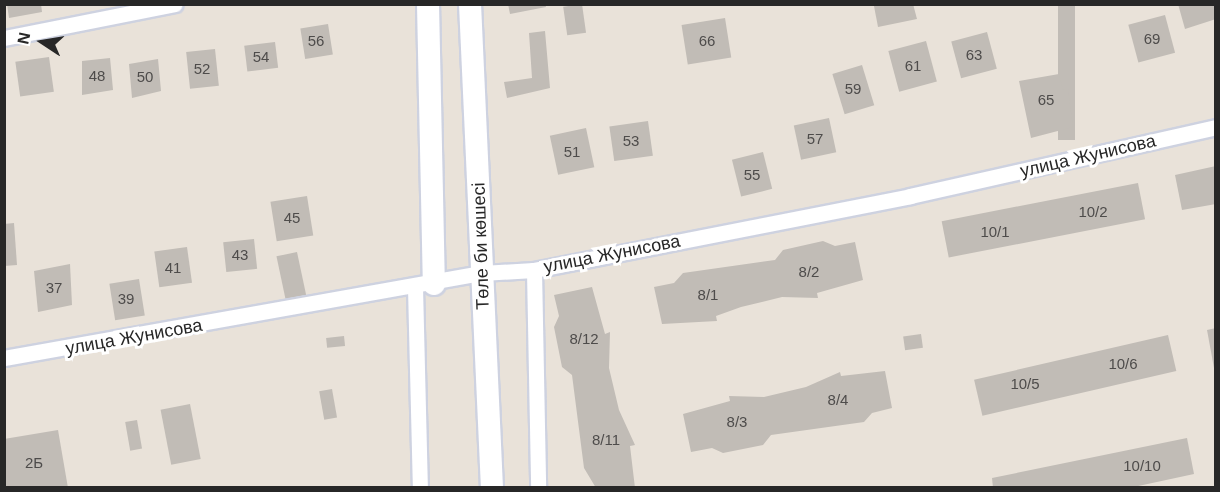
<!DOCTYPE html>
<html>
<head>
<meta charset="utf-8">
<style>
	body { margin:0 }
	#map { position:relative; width:1220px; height:492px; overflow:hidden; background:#e9e2d9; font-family:Arial,sans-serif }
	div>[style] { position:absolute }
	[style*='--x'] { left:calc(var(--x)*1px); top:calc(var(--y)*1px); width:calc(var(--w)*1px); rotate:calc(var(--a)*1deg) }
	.building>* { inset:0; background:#c1bcb6; transform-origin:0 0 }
	.roads { filter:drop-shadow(2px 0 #ced2e0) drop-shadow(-2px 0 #ced2e0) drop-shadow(0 2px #ced2e0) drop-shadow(0 -2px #ced2e0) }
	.minor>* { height:15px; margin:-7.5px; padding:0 7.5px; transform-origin:7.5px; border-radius:7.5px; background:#fff }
	.secondary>* { height:22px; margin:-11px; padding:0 11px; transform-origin:11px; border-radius:11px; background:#fff }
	span { translate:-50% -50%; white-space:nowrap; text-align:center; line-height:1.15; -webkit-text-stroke:6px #fff; paint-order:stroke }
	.number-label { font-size:15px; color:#4e4c4b }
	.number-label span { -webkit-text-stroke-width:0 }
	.street-label { font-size:18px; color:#272727 }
	.frame { position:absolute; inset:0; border:6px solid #272727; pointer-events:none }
	.north { position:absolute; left:12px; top:12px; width:60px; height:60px; -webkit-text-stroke:4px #fff; paint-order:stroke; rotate:282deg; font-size:16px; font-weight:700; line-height:24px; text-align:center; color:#272727 }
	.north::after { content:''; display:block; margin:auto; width:21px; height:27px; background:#272727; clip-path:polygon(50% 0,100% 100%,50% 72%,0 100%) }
</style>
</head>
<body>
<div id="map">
	<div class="building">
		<div style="clip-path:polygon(7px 4px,41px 4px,42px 12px,9px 18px)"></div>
		<div style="clip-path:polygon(508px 4px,545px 4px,546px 7px,510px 14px)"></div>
		<div style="left:582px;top:4px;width:29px;height:19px;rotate:82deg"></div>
		<div style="clip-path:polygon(913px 4px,917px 19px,878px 27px,874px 6px)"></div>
		<div style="left:1058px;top:4px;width:17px;height:136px"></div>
		<div style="clip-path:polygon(1178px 4px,1216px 4px,1216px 19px,1185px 29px)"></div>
		<div style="left:1165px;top:15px;width:39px;height:38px;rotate:75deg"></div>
		<div style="left:725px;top:18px;width:40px;height:44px;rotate:81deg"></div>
		<div style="left:328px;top:24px;width:31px;height:28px;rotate:81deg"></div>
		<div style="clip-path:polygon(545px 31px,550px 88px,507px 98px,504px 82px,532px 78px,529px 33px)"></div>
		<div style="left:987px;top:32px;width:38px;height:37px;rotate:75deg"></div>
		<div style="left:926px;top:41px;width:42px;height:39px;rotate:75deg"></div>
		<div style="left:275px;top:42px;width:26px;height:31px;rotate:83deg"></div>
		<div style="left:215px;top:49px;width:37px;height:29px;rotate:84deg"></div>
		<div style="left:49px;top:57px;width:35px;height:34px;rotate:82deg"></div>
		<div style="clip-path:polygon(110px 58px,113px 90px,82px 95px,82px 61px)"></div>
		<div style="clip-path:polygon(158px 59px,161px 91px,132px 98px,129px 64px)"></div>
		<div style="left:862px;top:65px;width:42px;height:31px;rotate:73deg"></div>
		<div style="clip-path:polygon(1059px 74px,1063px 90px,1068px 89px,1073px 127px,1031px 138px,1019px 81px)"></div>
		<div style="left:829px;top:118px;width:35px;height:36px;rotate:78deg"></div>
		<div style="left:648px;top:121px;width:35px;height:39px;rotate:82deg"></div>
		<div style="left:586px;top:128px;width:40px;height:37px;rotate:78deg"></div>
		<div style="left:763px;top:152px;width:38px;height:32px;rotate:76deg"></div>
		<div style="clip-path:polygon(1216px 166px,1216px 204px,1182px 210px,1175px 175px)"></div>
		<div style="left:1138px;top:183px;width:37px;height:200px;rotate:79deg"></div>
		<div style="left:307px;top:196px;width:40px;height:37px;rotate:81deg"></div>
		<div style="clip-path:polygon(14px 223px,17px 265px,4px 266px,4px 224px)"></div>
		<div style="left:254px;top:239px;width:30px;height:31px;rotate:84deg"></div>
		<div style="clip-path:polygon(823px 241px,835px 246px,855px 242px,863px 280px,817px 293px,818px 298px,782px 297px,741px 307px,716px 316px,717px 321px,662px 324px,654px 287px,674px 283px,683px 273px,775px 260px,783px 250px)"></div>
		<div style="left:187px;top:247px;width:36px;height:33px;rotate:82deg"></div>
		<div style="left:297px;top:252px;width:44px;height:21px;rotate:78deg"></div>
		<div style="clip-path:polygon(70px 264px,72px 305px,38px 312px,34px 271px)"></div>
		<div style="left:139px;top:279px;width:37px;height:30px;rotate:81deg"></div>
		<div style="clip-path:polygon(592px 287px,605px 334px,610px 332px,609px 368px,619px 410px,635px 445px,630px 446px,635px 488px,596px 488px,584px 468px,572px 375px,562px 367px,554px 327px,559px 316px,554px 295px)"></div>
		<div style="clip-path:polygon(1216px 328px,1216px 368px,1214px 368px,1207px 330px)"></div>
		<div style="left:921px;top:334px;width:14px;height:18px;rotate:82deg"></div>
		<div style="left:1168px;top:335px;width:37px;height:199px;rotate:77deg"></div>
		<div style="left:344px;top:336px;width:10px;height:18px;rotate:84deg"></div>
		<div style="clip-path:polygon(885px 371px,892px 408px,872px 413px,864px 422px,771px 435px,763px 445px,723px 453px,712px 448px,691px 452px,683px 414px,730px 401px,729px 396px,764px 397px,806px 387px,840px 372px,841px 376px)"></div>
		<div style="left:332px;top:389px;width:29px;height:13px;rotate:80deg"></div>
		<div style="left:190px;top:404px;width:56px;height:30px;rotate:79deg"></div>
		<div style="left:137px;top:420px;width:29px;height:12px;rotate:80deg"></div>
		<div style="clip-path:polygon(58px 430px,68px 488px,4px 488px,4px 439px)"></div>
		<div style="clip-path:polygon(1187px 438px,1194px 474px,1129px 488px,993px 488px,992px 478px)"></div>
	</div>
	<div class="roads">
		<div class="minor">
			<div style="--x:4;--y:38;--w:174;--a:-11.2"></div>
			<div style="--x:534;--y:270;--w:218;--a:88.9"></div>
			<div style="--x:415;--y:287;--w:201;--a:88.6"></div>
			<div style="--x:4;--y:358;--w:485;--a:-10.1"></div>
			<div style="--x:482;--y:273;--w:52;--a:-3.3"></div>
			<div style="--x:534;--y:270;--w:383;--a:-11.1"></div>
			<div style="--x:910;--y:196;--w:314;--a:-12.7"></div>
		</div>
		<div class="secondary">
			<div style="--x:428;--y:4;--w:280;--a:88.8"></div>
			<div style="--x:470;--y:4;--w:484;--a:87.4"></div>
		</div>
	</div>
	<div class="number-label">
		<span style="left:1152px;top:39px">69</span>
		<span style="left:316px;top:41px">56</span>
		<span style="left:707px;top:41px">66</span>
		<span style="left:974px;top:55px">63</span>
		<span style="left:261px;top:57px">54</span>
		<span style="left:913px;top:66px">61</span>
		<span style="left:202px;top:69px">52</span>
		<span style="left:97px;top:76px">48</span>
		<span style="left:145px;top:77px">50</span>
		<span style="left:853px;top:89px">59</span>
		<span style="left:1046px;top:100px">65</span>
		<span style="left:815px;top:139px">57</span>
		<span style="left:631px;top:141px">53</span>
		<span style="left:572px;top:152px">51</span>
		<span style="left:752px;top:175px">55</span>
		<span style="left:1093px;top:212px">10/2</span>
		<span style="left:292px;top:218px">45</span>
		<span style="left:995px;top:232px">10/1</span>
		<span style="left:240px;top:255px">43</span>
		<span style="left:173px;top:268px">41</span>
		<span style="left:809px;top:272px">8/2</span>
		<span style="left:54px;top:288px">37</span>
		<span style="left:708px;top:295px">8/1</span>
		<span style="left:126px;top:299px">39</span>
		<span style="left:584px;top:339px">8/12</span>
		<span style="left:1123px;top:364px">10/6</span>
		<span style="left:1025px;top:384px">10/5</span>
		<span style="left:838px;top:400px">8/4</span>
		<span style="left:737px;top:422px">8/3</span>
		<span style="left:606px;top:440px">8/11</span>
		<span style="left:34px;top:463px">2Б</span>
		<span style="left:1142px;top:466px">10/10</span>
	</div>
	<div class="street-label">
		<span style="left:1088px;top:156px;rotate:-13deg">улица Жунисова</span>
		<span style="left:481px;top:246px;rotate:-92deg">Төле би көшесі</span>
		<span style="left:612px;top:254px;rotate:-11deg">улица Жунисова</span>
		<span style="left:134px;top:337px;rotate:-10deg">улица Жунисова</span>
	</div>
	<div class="frame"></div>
	<div class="north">N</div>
</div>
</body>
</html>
